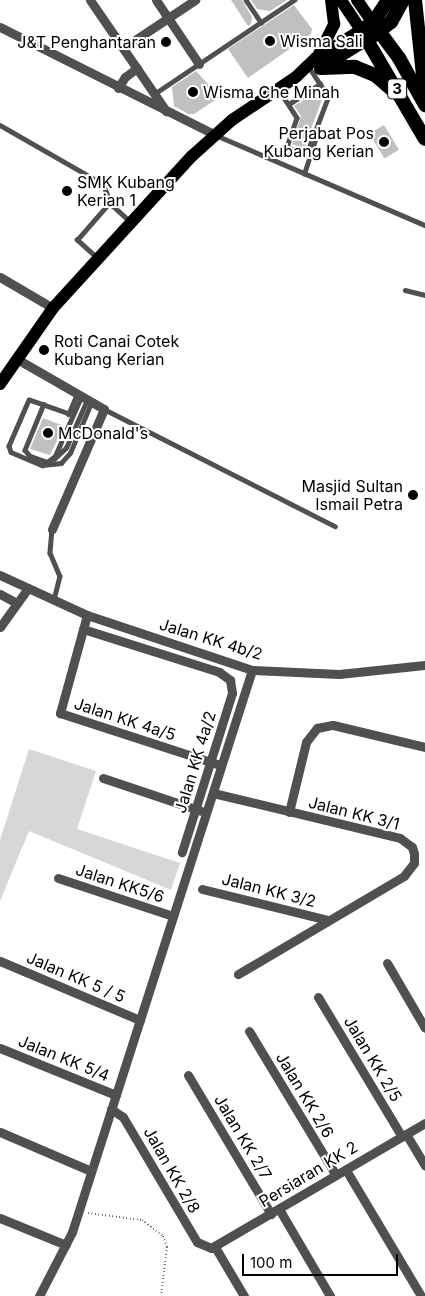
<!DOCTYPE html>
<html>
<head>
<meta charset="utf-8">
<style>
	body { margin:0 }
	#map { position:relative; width:425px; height:1296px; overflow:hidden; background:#fff; font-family:Inter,sans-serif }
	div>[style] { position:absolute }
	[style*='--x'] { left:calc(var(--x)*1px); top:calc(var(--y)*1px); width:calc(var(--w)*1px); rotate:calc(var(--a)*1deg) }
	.green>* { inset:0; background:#d7d7d7 }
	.building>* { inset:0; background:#c0c0c0; transform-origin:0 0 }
	.path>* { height:2px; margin-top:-1px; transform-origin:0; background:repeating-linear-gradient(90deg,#727272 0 1px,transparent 0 3.5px) }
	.service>* { height:4.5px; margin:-2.25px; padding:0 2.25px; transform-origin:2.25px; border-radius:2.25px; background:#505050 }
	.minor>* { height:9px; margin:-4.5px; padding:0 4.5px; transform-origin:4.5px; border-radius:4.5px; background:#505050 }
	.primary>* { height:12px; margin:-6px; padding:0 6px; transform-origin:6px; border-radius:6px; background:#000 }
	.trunk>* { height:14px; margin:-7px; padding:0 7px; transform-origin:7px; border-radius:7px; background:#000 }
	.dots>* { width:14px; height:14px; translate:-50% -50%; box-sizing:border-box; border:2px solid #fff; border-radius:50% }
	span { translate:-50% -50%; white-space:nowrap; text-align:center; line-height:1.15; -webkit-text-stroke:4px #fff; paint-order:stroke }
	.shield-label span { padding:1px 4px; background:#fff; border:1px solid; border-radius:4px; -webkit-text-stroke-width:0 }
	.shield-label { font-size:15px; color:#000; font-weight:700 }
	.poi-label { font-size:16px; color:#000 }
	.left { translate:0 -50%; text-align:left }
	.right { translate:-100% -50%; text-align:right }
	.street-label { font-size:16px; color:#000 }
	.scale { position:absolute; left:242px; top:1254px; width:156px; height:22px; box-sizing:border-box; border:2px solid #000; border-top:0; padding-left:6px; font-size:15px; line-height:18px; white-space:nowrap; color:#000; -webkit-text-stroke:4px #fff; paint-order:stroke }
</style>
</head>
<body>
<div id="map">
	<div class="green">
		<div style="clip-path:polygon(29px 749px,96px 771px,77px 829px,180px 863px,171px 890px,29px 831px,0 901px,0 840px)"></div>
	</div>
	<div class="building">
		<div style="clip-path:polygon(231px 0,242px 0,252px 17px,251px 24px,248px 26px)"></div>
		<div style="clip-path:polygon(251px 0,287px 0,270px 11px,257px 9px)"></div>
		<div style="clip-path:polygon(294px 5px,312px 29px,311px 34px,248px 78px,228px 49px)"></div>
		<div style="clip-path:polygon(196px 71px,220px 97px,194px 114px,188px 114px,174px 106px,172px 87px)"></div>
		<div style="clip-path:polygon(319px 90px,323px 97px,304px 148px,292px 144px,301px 116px,294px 106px)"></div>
		<div style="left:384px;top:125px;width:29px;height:17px;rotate:59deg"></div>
		<div style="clip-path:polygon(43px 418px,64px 426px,50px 455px,30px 449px)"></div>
	</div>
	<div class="path">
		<div style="--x:88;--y:1213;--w:54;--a:7.4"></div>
		<div style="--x:142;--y:1220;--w:26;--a:37"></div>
		<div style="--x:163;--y:1236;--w:12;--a:70"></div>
		<div style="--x:167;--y:1247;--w:49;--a:97"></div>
	</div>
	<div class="service">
		<div style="--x:246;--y:0;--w:27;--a:56"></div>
		<div style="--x:279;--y:90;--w:33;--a:57"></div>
		<div style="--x:297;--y:118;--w:31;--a:109"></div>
		<div style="--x:287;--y:147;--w:21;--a:23"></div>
		<div style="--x:306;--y:155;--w:62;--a:-69.2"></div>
		<div style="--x:328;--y:97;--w:30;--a:-123"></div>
		<div style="--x:154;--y:94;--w:169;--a:-33.9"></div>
		<div style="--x:289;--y:104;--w:37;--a:-33"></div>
		<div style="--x:0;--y:125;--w:119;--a:29.8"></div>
		<div style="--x:103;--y:184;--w:23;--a:67"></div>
		<div style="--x:112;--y:205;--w:24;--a:42"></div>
		<div style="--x:218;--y:136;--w:225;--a:23.3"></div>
		<div style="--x:304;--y:174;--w:40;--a:-72"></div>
		<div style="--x:97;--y:258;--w:27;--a:-138"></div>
		<div style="--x:77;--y:240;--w:50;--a:-49"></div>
		<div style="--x:405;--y:290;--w:21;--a:14"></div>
		<div style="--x:77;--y:395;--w:21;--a:113"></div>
		<div style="--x:69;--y:414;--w:42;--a:-160.7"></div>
		<div style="--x:29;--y:400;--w:50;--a:113.5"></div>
		<div style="--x:9;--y:446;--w:6;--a:72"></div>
		<div style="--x:11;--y:452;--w:34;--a:23"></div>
		<div style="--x:42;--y:465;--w:19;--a:-6"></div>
		<div style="--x:61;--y:463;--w:13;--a:-48"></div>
		<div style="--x:70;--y:453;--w:54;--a:-67.2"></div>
		<div style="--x:44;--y:404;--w:50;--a:112.4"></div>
		<div style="--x:25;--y:450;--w:8;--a:50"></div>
		<div style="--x:30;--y:456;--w:18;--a:19"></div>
		<div style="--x:47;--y:462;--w:10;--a:-37"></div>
		<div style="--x:55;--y:456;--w:64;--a:-66.2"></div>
		<div style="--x:104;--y:409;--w:259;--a:26.9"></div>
		<div style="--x:54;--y:459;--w:16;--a:-43"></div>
		<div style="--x:66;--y:448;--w:52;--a:-66.4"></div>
		<div style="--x:52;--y:529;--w:24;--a:95"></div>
		<div style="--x:50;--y:553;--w:25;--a:67"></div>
		<div style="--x:60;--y:576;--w:25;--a:104"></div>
	</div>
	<div class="minor">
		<div style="--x:90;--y:0;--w:135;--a:55.6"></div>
		<div style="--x:156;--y:0;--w:77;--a:56.1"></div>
		<div style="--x:0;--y:27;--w:239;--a:26.6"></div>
		<div style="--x:123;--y:48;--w:87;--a:-33.7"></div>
		<div style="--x:118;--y:88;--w:13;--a:-58"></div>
		<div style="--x:125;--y:77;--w:15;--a:-37"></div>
		<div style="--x:0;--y:277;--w:61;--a:30.3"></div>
		<div style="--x:17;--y:359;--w:100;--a:29.9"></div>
		<div style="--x:104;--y:409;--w:131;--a:113.4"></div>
		<div style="--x:0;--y:575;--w:96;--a:24.7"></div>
		<div style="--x:87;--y:615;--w:174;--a:18.4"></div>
		<div style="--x:252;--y:670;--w:87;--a:2.6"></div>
		<div style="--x:339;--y:674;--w:86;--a:-6"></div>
		<div style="--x:0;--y:594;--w:19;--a:28"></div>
		<div style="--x:87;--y:615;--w:102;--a:105.4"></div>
		<div style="--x:60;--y:713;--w:165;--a:18"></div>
		<div style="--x:0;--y:627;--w:48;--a:-54.3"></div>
		<div style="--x:83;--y:629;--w:143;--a:17.5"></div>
		<div style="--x:219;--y:672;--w:14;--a:36"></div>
		<div style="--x:230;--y:680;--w:13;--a:81"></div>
		<div style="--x:232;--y:693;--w:167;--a:107.5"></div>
		<div style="--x:103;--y:778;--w:103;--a:18.6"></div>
		<div style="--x:213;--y:793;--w:192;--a:13.5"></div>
		<div style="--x:400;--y:838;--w:15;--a:37"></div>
		<div style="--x:412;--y:847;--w:7;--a:74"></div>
		<div style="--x:414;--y:854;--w:9;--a:90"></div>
		<div style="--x:414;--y:863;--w:16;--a:128"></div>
		<div style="--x:404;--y:876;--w:193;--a:149.4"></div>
		<div style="--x:289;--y:812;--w:72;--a:-76.3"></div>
		<div style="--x:306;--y:742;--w:18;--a:-52"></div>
		<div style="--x:317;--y:728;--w:16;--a:-11"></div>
		<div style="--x:333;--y:725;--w:95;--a:13.4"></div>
		<div style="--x:58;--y:878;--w:121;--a:18.3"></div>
		<div style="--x:202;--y:889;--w:130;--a:13.8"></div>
		<div style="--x:0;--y:961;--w:152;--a:22.9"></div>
		<div style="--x:387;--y:963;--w:75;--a:59.7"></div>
		<div style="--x:318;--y:997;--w:163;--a:59"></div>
		<div style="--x:249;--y:1031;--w:168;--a:58.9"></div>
		<div style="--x:0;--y:1048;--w:125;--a:22.1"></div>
		<div style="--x:188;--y:1075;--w:162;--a:59.2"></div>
		<div style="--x:111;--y:1109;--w:14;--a:34"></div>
		<div style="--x:123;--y:1117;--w:145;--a:59.4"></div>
		<div style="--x:197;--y:1242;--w:15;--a:23"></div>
		<div style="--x:211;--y:1248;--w:248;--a:-30.3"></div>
		<div style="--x:0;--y:1132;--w:99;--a:23.2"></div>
		<div style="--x:406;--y:1134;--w:37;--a:59"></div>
		<div style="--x:346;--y:1170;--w:147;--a:59.2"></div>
		<div style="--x:279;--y:1209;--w:101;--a:59.6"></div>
		<div style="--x:0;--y:1218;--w:71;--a:22.2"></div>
		<div style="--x:215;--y:1247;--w:57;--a:59.4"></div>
		<div style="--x:39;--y:1296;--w:72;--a:-62.7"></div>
		<div style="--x:72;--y:1232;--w:590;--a:-72.24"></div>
	</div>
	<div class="primary">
		<div style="--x:357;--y:0;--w:28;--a:55"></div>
		<div style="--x:319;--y:54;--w:34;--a:-63"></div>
		<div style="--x:334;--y:24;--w:24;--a:-97"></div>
		<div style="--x:320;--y:69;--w:57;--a:-32"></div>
		<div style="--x:0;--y:384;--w:93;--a:-55.1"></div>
		<div style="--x:53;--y:308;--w:206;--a:-47.6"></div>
		<div style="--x:192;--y:156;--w:54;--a:-42"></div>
		<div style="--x:232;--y:120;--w:77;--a:-33.9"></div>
		<div style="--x:296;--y:77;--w:28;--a:-44"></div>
		<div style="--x:316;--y:58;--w:53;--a:-31.9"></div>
		<div style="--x:361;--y:30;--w:36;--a:-124"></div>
	</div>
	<div class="trunk">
		<div style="--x:388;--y:0;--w:27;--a:123"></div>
		<div style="--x:373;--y:23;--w:14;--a:150"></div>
		<div style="--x:361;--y:30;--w:126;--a:59.6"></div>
		<div style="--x:415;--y:0;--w:94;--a:83.9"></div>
		<div style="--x:373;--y:23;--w:44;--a:53.4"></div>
		<div style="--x:399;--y:58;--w:54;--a:61"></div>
		<div style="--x:373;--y:36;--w:23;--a:-38"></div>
		<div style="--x:391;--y:22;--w:25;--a:-61"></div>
		<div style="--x:322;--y:68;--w:33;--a:-2"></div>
		<div style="--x:355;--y:67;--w:22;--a:22"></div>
		<div style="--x:375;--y:75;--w:23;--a:41"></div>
	</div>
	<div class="dots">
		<div style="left:270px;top:41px;background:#000"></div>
		<div style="left:166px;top:42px;background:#000"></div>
		<div style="left:193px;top:92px;background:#000"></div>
		<div style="left:384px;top:142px;background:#000"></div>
		<div style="left:67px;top:191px;background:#000"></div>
		<div style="left:44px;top:350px;background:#000"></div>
		<div style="left:48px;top:433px;background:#000"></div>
		<div style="left:413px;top:495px;background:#000"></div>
	</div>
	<div class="shield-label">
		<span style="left:397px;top:89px">3</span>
	</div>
	<div class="poi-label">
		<span class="left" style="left:280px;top:41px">Wisma Sali</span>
		<span class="right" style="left:156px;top:42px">J&amp;T Penghantaran</span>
		<span class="left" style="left:203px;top:92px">Wisma Che Minah</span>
		<span class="right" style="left:374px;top:142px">Perjabat Pos<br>Kubang Kerian</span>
		<span class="left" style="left:77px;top:191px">SMK Kubang<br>Kerian 1</span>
		<span class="left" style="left:54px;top:350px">Roti Canai Cotek<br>Kubang Kerian</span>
		<span class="left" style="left:58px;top:433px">McDonald's</span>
		<span class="right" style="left:403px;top:495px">Masjid Sultan<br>Ismail Petra</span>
	</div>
	<div class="street-label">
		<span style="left:211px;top:639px;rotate:17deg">Jalan KK 4b/2</span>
		<span style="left:125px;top:719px;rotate:18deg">Jalan KK 4a/5</span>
		<span style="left:195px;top:762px;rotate:-73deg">Jalan KK 4a/2</span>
		<span style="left:354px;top:813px;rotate:14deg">Jalan KK 3/1</span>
		<span style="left:120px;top:883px;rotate:18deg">Jalan KK5/6</span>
		<span style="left:269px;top:890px;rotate:14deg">Jalan KK 3/2</span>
		<span style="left:76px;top:977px;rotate:23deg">Jalan KK 5 / 5</span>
		<span style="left:64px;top:1058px;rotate:22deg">Jalan KK 5/4</span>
		<span style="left:373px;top:1059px;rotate:59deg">Jalan KK 2/5</span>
		<span style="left:305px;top:1095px;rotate:59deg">Jalan KK 2/6</span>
		<span style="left:243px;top:1137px;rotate:59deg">Jalan KK 2/7</span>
		<span style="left:172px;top:1170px;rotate:60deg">Jalan KK 2/8</span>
		<span style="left:308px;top:1174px;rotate:-31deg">Persiaran KK 2</span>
	</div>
	<div class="scale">100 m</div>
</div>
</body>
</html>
